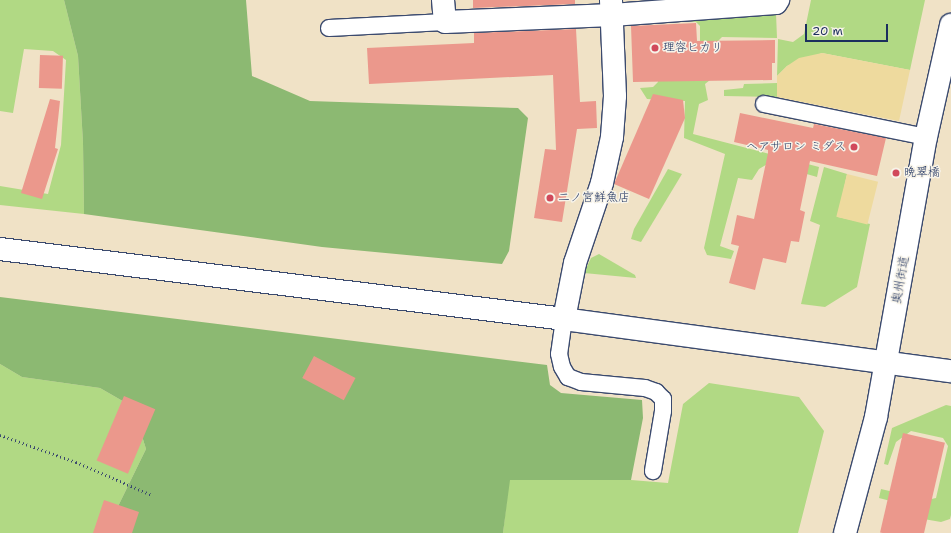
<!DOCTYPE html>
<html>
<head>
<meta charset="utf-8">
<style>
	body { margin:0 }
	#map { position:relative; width:951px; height:533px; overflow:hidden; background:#f0e2c6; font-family:"Shantell Sans","Klee One",sans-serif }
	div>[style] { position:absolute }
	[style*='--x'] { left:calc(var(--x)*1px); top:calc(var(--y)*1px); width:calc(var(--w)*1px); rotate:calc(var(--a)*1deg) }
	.green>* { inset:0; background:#b1d984 }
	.forest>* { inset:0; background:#8cb972 }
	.sand>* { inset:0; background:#eeda9e; transform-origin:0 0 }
	.building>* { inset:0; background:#eb988c; transform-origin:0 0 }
	.path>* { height:2.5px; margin-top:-1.25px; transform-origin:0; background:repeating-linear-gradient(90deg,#3b4a6e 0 1px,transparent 0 4px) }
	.roads { filter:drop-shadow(1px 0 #3b4a6e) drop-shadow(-1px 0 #3b4a6e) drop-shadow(0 1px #3b4a6e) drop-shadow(0 -1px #3b4a6e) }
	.lane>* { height:16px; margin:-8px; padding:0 8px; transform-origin:8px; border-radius:8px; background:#fff }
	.street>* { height:22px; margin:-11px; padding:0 11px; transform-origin:11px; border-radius:11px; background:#fff }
	.secondary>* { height:22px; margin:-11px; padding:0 11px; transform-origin:11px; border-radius:11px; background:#fff }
	.primary>* { height:22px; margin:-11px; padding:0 11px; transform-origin:11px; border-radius:11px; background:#fff }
	.dots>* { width:11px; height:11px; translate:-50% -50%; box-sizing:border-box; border:2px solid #f7f3e8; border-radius:50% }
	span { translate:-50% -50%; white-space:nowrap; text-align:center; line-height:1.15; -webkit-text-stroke:3px #f7f3e8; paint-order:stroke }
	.poi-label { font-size:12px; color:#1b2f5e }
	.left { translate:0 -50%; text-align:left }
	.right { translate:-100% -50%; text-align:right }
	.street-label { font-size:12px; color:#1b2f5e }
	.scale { position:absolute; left:805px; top:24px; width:83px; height:18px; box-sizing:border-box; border:2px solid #1b2f5e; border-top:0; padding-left:5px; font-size:12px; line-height:14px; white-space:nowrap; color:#1b2f5e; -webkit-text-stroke:3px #f7f3e8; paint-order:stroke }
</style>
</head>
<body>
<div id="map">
	<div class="green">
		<div style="clip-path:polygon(0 0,64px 0,78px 56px,83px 143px,84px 214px,0 205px,0 186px,48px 194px,61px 145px,66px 60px,53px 51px,24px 49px,13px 113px,0 111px)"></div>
		<div style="clip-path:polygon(811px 0,925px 0,910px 70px,822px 53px,787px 66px,777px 76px,778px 39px,793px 42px,804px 34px)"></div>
		<div style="clip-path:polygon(776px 13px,777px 38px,722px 37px,714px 45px,715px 76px,705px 84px,708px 100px,699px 104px,693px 134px,819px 167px,817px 177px,769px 163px,759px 169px,752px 180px,738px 178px,720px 246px,734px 251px,731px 259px,707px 255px,704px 248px,725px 154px,684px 138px,685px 101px,647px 99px,640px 88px,653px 87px,658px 82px,658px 63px,700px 48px,700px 26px,696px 22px,683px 21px,683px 15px)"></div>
		<div style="clip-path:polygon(777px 83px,777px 97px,724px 96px,724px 90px,743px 88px,744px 84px)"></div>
		<div style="clip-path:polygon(824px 167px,847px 174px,838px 217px,870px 224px,857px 287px,825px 307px,801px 304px,820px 225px,810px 221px)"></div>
		<div style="clip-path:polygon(668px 169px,682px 174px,641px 242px,631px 239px,634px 229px)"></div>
		<div style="clip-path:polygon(599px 254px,635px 275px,636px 278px,584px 273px,591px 258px)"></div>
		<div style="clip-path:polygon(0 364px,22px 377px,100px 388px,133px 407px,146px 449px,105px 533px,0 533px)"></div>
		<div style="clip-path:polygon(709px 383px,799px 397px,824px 431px,798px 533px,503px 533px,509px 480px,631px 480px,668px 483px,683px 404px)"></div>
		<div style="clip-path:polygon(946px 405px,951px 406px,951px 515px,950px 519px,941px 522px,912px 517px,910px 506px,879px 498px,881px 489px,927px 500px,936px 498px,948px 446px,943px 438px,911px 431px,896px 442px,888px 465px,884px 464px,892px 428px)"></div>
	</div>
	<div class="forest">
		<div style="clip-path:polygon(64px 0,246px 0,252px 76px,310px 101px,518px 108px,528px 118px,509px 251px,502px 264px,322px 247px,84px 214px,83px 143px,78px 56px)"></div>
		<div style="clip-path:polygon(0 297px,547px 365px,550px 385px,561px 393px,642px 400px,643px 418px,631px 480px,510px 480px,503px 533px,105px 533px,146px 449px,133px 407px,100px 388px,22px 377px,0 364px)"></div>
	</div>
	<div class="sand">
		<div style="clip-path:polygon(822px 53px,910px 70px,899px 121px,777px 97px,777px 76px,787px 66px,799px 58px)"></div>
		<div style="left:847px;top:174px;width:32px;height:44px;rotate:14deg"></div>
	</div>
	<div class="building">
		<div style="clip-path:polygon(473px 0,575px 0,575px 4px,473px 8px)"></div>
		<div style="clip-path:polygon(696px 23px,697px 41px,775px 40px,775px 63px,772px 63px,772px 80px,633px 82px,631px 26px)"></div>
		<div style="clip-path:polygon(576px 29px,580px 102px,596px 101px,597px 128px,577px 129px,562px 222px,534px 218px,545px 149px,556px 150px,553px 75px,369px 84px,367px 48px,474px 43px,474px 33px)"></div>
		<div style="left:40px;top:55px;width:23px;height:33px;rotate:2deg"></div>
		<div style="clip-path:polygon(653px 94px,683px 100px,685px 118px,649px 199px,614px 184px)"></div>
		<div style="clip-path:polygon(50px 99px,60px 101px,55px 148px,58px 149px,42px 199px,21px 193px)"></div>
		<div style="clip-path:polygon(740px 113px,813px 128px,814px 124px,886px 138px,877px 176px,810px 161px,800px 210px,805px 212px,799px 242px,791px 241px,786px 263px,763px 258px,755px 290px,729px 283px,739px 246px,731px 244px,737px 215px,754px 219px,768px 153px,768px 150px,734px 142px)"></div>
		<div style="left:314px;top:356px;width:47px;height:25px;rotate:28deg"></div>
		<div style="left:124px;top:396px;width:34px;height:70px;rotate:23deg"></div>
		<div style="left:903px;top:433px;width:43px;height:102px;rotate:13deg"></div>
		<div style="clip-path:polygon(104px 500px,139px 512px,132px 533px,93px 533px)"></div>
	</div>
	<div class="path">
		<div style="--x:0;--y:435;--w:81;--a:19.6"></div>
		<div style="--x:76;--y:462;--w:83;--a:23.5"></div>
	</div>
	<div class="roads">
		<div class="lane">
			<div style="--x:329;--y:28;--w:116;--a:-3"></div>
			<div style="--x:764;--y:104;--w:165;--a:11.5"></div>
			<div style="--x:564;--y:319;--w:35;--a:98"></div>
			<div style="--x:559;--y:354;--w:13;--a:77"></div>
			<div style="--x:562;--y:367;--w:12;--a:59"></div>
			<div style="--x:568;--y:377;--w:14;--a:21"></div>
			<div style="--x:581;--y:382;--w:64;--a:5.4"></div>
			<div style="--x:645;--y:388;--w:12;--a:20"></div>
			<div style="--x:656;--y:392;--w:10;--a:45"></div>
			<div style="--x:663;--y:399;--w:12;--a:90"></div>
			<div style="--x:663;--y:411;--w:61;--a:99.5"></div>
		</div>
		<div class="street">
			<div style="--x:443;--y:0;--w:22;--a:85"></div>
			<div style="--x:445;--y:22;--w:167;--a:-2.4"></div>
			<div style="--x:612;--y:15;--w:164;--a:-4.2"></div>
			<div style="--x:776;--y:3;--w:4;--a:-56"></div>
			<div style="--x:564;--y:319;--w:57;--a:-78.9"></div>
			<div style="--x:575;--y:263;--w:84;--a:-71.4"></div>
			<div style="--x:602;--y:183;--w:47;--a:-77.7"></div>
			<div style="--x:612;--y:137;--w:41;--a:-85.8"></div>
			<div style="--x:615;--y:96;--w:96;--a:-92.4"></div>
		</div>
		<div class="secondary">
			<div style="--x:0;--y:249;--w:568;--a:7.07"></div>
			<div style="--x:564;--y:319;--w:390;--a:7.7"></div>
		</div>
		<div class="primary">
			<div style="--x:845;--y:533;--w:120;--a:-75"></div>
			<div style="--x:876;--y:417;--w:284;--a:-79.9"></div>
			<div style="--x:926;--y:137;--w:115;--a:-77.4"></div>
		</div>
	</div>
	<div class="dots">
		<div style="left:655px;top:48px;background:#d1495b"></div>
		<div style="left:854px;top:147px;background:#d1495b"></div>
		<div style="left:896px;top:173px;background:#d1495b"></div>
		<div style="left:550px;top:198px;background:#d1495b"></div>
	</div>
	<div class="poi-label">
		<span class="left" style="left:663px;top:48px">理容ヒカリ</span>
		<span class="right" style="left:846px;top:147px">ヘアサロン ミダス</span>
		<span class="left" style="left:904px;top:173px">晩翠橋</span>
		<span class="left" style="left:558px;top:198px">二ノ宮鮮魚店</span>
	</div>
	<div class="street-label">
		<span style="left:901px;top:280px;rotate:-80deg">奥州街道</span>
	</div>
	<div class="scale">20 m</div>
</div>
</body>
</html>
